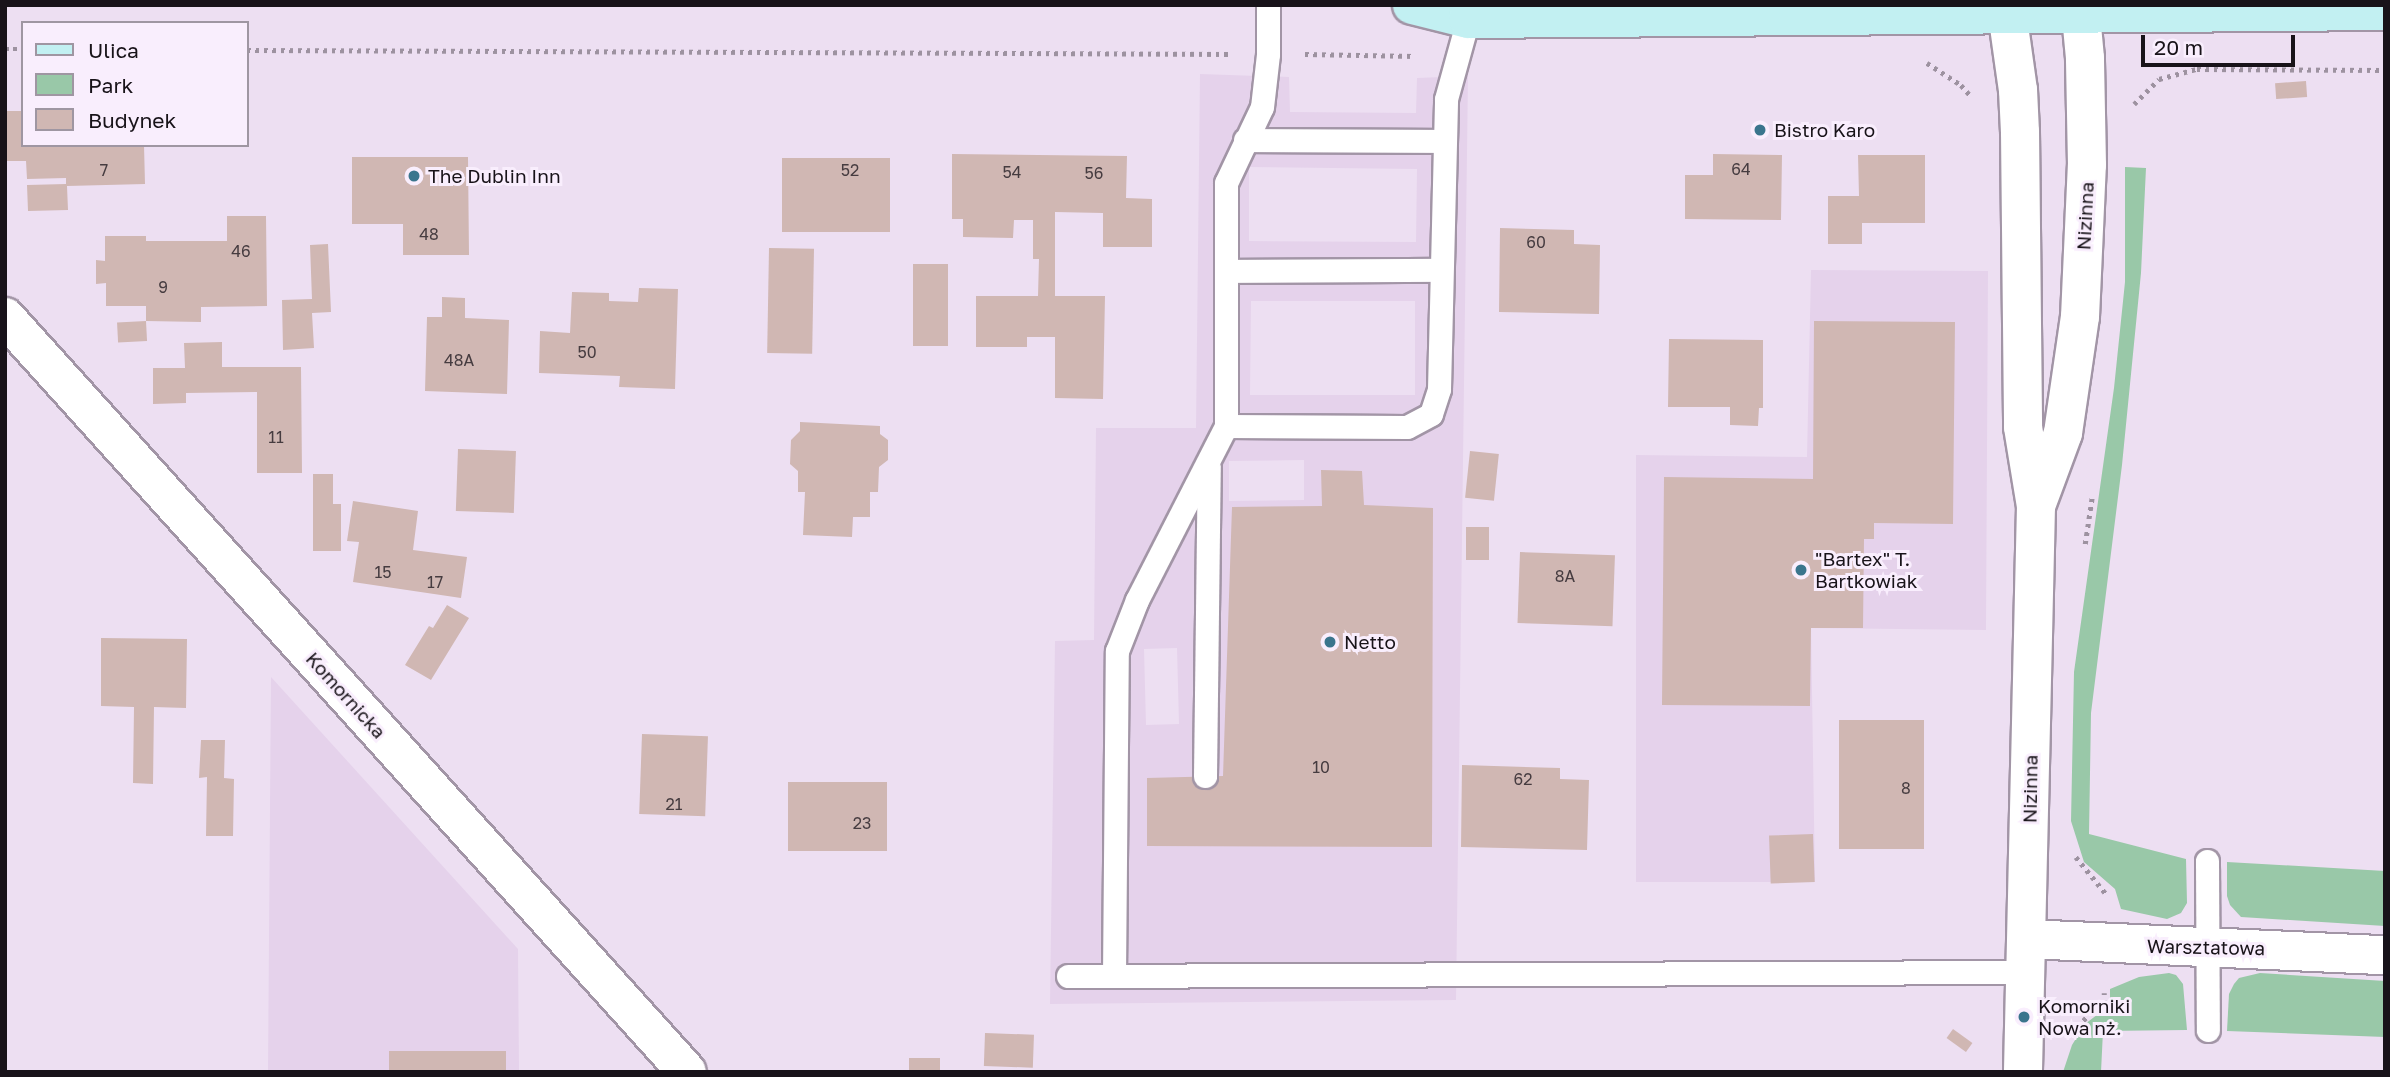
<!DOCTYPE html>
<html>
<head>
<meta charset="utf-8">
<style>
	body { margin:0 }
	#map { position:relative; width:2390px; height:1077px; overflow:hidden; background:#eddff2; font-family:"Golos Text",sans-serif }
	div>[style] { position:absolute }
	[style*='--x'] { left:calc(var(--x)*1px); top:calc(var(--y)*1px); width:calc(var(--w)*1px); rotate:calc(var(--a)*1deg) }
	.built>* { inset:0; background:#e5d2eb }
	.green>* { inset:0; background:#99c8a8 }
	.building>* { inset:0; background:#d0b7b3; transform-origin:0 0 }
	.path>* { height:4.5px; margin-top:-2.25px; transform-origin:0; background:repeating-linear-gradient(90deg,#9d92a0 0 3.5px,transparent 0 8.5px) }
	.roads { filter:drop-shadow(2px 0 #a295a6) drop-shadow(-2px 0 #a295a6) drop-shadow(0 2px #a295a6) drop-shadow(0 -2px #a295a6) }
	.service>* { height:23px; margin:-11.5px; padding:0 11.5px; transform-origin:11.5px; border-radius:11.5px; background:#fff }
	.minor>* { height:38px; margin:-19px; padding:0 19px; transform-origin:19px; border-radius:19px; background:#fff }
	.tertiary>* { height:38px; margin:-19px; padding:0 19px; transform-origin:19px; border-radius:19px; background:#fff }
	.secondary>* { height:38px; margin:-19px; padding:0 19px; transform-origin:19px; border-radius:19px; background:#c2f0f2 }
	.dots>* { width:19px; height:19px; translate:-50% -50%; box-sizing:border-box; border:4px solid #f9eefd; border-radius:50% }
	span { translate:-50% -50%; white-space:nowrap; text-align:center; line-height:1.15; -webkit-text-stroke:6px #f9eefd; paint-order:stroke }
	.number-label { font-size:16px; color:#463c40 }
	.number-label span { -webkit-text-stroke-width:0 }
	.poi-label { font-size:19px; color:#181319 }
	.left { translate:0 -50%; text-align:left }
	.street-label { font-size:19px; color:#181319 }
	.frame { position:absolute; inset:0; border:7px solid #181319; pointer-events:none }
	.legend { position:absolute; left:21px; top:21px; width:228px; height:126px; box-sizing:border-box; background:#f9eefd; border:2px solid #9f96a2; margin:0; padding:9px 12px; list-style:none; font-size:21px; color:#181319 }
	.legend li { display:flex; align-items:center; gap:14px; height:35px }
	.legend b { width:35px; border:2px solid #9f96a2 }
	.scale { position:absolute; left:2141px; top:35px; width:154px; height:32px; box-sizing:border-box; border:4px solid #181319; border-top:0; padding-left:9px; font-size:21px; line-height:24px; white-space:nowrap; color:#181319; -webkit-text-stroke:5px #f9eefd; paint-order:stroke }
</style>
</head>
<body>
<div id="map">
	<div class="built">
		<div style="clip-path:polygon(evenodd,1200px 74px,1289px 77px,1290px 112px,1416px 113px,1417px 78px,1468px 76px,1456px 1000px,1050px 1004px,1055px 641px,1094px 640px,1096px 428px,1196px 428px,1200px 74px,1249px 167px,1417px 169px,1416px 242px,1249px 241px,1249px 167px,1200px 74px,1251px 301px,1415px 301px,1415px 395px,1250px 395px,1251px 301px,1200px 74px,1304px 460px,1304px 500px,1229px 501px,1229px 461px,1304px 460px,1200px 74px,1177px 648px,1179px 724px,1146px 725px,1144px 649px,1177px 648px)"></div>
		<div style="clip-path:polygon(1811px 270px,1988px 271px,1986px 630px,1811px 628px,1815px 882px,1636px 882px,1636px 455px,1807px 457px)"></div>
		<div style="clip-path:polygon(271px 677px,518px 949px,519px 1072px,268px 1072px)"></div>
	</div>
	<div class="green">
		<div style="clip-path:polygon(2125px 167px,2146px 168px,2141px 273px,2122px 465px,2091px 713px,2089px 834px,2186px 859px,2187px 903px,2181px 913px,2167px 919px,2121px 909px,2115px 889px,2084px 862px,2071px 821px,2074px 672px,2114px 388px,2125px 282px)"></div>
		<div style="clip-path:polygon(2227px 862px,2385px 871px,2385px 926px,2241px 917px,2230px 905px,2227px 896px)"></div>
		<div style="clip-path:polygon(2169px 973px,2176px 975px,2183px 984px,2187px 1030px,2103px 1031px,2101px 1072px,2063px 1072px,2072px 1045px,2085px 1024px,2110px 1005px,2110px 989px,2139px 977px)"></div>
		<div style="clip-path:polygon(2260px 973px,2385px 981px,2385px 1037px,2227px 1031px,2229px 994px,2234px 984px,2239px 978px)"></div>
	</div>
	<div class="building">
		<div style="left:2306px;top:81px;width:16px;height:31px;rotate:86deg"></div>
		<div style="clip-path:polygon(5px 111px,23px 111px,23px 145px,144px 145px,145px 184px,67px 186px,68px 210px,28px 211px,27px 185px,66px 184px,66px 178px,27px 179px,26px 161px,5px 161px)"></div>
		<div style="clip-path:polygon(952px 154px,1127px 156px,1126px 198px,1152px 199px,1152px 247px,1103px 247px,1103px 213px,1055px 212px,1055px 296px,1105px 296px,1103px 399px,1055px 398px,1055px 337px,1027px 337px,1027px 347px,976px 347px,976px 296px,1038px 296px,1039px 259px,1033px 259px,1033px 220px,1014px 220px,1013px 238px,963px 237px,963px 219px,952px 219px)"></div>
		<div style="clip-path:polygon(1713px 154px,1782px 155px,1781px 220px,1685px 219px,1685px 175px,1713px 175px)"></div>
		<div style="clip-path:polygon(1858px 155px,1925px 155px,1925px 223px,1862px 223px,1862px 244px,1828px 244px,1828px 196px,1859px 196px)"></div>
		<div style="clip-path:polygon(352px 157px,468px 157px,469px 255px,403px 255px,403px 224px,352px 224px)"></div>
		<div style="left:782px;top:158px;width:108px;height:74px"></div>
		<div style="clip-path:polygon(227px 216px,266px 216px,267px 306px,201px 307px,201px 322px,146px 321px,146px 306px,106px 306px,106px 283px,96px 284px,96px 260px,105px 261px,105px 236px,146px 236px,146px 241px,227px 241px)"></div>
		<div style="clip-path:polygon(1500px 228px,1574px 230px,1574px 244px,1600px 245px,1599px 314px,1499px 312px)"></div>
		<div style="clip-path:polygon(328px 244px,331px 312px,312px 313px,314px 348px,283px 350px,282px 300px,312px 299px,310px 245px)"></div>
		<div style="left:769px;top:248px;width:45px;height:105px;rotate:1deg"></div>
		<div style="left:913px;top:264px;width:35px;height:82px"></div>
		<div style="clip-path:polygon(639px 288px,678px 289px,675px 389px,619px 387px,620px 376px,539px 373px,540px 331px,570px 333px,572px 292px,609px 293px,609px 301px,638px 302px)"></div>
		<div style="clip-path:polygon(442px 297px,465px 298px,465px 318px,509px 320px,507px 394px,425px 391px,427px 317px,442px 317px)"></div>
		<div style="left:146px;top:321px;width:20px;height:29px;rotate:87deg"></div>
		<div style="clip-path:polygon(1814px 321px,1955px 322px,1953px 524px,1874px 523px,1874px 539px,1864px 539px,1863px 628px,1811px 628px,1810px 706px,1662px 705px,1664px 477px,1813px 479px)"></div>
		<div style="clip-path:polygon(1669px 339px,1763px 340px,1763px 408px,1759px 408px,1758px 426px,1730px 425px,1730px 407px,1668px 407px)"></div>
		<div style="clip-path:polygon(222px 342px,222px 367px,301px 367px,302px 473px,257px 473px,257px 392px,186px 393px,186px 403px,153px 404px,153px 368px,185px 368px,184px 343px)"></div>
		<div style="clip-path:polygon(800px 422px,880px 426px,880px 434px,888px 440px,888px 460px,879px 467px,878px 492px,870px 492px,870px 517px,853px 517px,852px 537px,803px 535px,805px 492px,798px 492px,798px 471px,790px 464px,791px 440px,800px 431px)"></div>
		<div style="left:458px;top:449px;width:58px;height:62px;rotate:2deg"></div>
		<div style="left:1470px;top:451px;width:29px;height:47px;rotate:6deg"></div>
		<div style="clip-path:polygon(1321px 470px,1362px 471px,1364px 505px,1433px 508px,1432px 847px,1147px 846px,1147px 778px,1223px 776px,1232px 507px,1322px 506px)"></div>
		<div style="clip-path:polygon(313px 474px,333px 474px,333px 504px,341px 504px,341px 551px,313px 551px)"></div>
		<div style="clip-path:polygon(353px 501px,418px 511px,413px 550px,467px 557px,461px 598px,353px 582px,359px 542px,347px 541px)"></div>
		<div style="left:1466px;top:527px;width:23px;height:33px"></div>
		<div style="left:1520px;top:552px;width:95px;height:71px;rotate:2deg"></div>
		<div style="clip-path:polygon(447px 605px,469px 618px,431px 680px,405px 665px,429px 626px,433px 628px)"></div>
		<div style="clip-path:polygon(101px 638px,187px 639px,186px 708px,154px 707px,153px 784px,133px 783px,134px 707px,101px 706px)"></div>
		<div style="left:1839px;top:720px;width:85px;height:129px"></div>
		<div style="left:642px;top:734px;width:66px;height:80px;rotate:2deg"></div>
		<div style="clip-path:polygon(201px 740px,225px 740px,224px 778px,234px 779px,233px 836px,206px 836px,207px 777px,199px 778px)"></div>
		<div style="clip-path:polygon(1462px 765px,1560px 768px,1560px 779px,1589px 780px,1587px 850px,1461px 847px)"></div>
		<div style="left:788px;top:782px;width:99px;height:69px"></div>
		<div style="left:1813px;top:834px;width:48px;height:44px;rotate:88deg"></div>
		<div style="left:1953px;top:1029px;width:24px;height:11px;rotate:36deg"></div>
		<div style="left:985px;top:1033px;width:49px;height:33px;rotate:2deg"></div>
		<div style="left:389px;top:1051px;width:117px;height:21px"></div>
		<div style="left:909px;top:1058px;width:31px;height:14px"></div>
	</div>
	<div class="path">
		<div style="--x:5;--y:49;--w:18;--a:0"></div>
		<div style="--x:247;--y:50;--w:982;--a:0.23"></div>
		<div style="--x:1305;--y:54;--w:110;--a:1"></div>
		<div style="--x:1927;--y:63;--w:40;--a:32.9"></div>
		<div style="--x:1961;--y:85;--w:13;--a:48"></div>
		<div style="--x:2134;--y:104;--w:35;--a:-45"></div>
		<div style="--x:2159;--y:79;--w:39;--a:-15"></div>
		<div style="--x:2197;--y:69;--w:188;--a:0.3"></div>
		<div style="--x:2085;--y:544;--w:48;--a:-81.5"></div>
		<div style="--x:2076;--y:857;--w:49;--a:50.8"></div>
		<div style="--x:2072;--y:1033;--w:30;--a:-48"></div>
		<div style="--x:2092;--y:1011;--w:14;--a:-34"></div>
		<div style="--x:2104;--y:1003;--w:10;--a:-90"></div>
	</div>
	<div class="roads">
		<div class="service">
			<div style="--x:1245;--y:140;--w:198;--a:0.3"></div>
			<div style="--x:1226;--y:271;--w:215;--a:-0.3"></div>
			<div style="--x:1226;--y:426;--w:181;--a:0.3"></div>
			<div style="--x:1407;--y:427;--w:27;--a:-28"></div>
			<div style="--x:1431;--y:414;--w:26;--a:-72"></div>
			<div style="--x:1439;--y:389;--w:290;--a:-88.6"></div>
			<div style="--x:1446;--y:99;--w:83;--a:-74.6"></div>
			<div style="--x:1205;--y:776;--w:308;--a:-89.3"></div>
			<div style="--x:2207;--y:861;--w:169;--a:89.7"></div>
			<div style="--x:1068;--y:976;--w:958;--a:-0.24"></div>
			<div style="--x:1114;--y:976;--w:325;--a:-89.5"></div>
			<div style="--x:1117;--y:651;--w:55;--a:-68.6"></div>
			<div style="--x:1137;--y:600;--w:195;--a:-62.9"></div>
			<div style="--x:1226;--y:426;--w:243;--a:-90"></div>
			<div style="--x:1226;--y:183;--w:84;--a:-64.7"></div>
			<div style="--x:1262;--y:107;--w:53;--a:-83.5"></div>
			<div style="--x:1268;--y:54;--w:49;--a:-90"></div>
		</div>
		<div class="minor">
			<div style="--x:5;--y:317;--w:1017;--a:47.91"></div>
			<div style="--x:2027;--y:939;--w:358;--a:2.6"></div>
		</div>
		<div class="tertiary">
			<div style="--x:2006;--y:5;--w:86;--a:82"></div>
			<div style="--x:2018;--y:90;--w:42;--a:87.3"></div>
			<div style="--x:2020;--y:132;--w:295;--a:89.4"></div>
			<div style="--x:2023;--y:427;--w:80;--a:80.7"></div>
			<div style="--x:2036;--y:506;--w:566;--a:91.32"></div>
			<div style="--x:2036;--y:506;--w:78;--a:-69.7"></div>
			<div style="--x:2063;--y:433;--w:117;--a:-81.7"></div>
			<div style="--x:2080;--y:317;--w:152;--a:-87.4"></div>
			<div style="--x:2087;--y:165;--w:107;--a:-91.1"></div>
			<div style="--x:2085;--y:58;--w:53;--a:-95.4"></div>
		</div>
		<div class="secondary">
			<div style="--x:1412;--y:5;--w:58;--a:14"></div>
			<div style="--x:1468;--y:19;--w:917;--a:-0.5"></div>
		</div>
	</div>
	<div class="dots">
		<div style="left:1760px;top:130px;background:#3a758d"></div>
		<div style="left:414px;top:176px;background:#3a758d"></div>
		<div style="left:1801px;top:570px;background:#3a758d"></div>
		<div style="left:1330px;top:642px;background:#3a758d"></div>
		<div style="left:2024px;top:1017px;background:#3a758d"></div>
	</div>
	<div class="number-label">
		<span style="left:1741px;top:169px">64</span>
		<span style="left:104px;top:170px">7</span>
		<span style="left:850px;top:170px">52</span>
		<span style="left:1012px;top:172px">54</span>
		<span style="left:1094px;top:173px">56</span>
		<span style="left:429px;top:234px">48</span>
		<span style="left:1536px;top:242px">60</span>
		<span style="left:241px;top:251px">46</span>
		<span style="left:163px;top:287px">9</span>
		<span style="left:587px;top:352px">50</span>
		<span style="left:459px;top:360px">48A</span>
		<span style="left:276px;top:437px">11</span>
		<span style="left:383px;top:572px">15</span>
		<span style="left:1565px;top:576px">8A</span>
		<span style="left:435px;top:582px">17</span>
		<span style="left:1321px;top:767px">10</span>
		<span style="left:1523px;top:779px">62</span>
		<span style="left:1906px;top:788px">8</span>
		<span style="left:674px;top:804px">21</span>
		<span style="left:862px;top:823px">23</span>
	</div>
	<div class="poi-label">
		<span class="left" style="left:1774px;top:130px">Bistro Karo</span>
		<span class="left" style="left:428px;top:176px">The Dublin Inn</span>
		<span class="left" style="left:1815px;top:570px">"Bartex" T.<br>Bartkowiak</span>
		<span class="left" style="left:1344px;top:642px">Netto</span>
		<span class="left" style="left:2038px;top:1017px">Komorniki<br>Nowa nż.</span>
	</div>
	<div class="street-label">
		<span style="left:2085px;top:216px;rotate:-87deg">Nizinna</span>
		<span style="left:346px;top:695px;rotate:48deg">Komornicka</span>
		<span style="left:2030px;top:789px;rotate:-89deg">Nizinna</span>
		<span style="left:2206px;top:947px;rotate:1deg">Warsztatowa</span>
	</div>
	<div class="frame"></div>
	<ul class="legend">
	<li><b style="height:9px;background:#c2f0f2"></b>Ulica</li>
	<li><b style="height:19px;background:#99c8a8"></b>Park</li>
	<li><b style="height:19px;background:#d0b7b3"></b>Budynek</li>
	</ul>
	<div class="scale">20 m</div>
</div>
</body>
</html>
